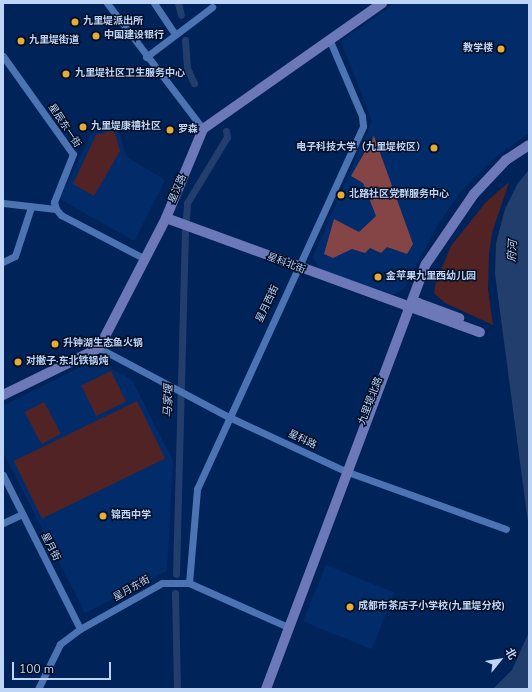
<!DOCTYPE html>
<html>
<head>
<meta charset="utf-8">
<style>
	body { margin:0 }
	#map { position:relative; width:532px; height:692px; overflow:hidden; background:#002359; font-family:"Nunito Sans","Noto Sans SC",sans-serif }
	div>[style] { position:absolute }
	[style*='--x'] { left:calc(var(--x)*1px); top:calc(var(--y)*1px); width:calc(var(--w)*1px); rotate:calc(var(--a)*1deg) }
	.built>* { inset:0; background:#022c69; transform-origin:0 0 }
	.green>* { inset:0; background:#522325; transform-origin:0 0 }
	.forest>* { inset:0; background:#854547 }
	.water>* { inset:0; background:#213e6d }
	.canal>* { height:7px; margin:-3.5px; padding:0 3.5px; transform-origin:3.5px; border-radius:3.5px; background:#213e6d }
	.street>* { height:7px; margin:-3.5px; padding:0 3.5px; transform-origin:3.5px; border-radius:3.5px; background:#4d74b2 }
	.secondary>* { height:10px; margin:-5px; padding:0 5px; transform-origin:5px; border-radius:5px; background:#6c78b7 }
	.dots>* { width:11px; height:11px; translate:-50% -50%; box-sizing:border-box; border:2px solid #020f26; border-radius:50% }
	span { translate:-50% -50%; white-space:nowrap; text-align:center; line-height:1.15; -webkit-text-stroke:3px #020f26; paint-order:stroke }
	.poi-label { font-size:10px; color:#bfd5f7; font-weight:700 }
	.left { translate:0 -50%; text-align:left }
	.right { translate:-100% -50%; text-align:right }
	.street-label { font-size:10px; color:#bfd5f7 }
	.water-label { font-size:11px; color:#c0d4f2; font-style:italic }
	.frame { position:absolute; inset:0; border:4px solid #bfd5f7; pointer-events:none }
	.north { position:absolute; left:480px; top:640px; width:40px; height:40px; -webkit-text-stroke:3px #020f26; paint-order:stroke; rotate:60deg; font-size:11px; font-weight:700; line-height:16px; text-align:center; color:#bfd5f7 }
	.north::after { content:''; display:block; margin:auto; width:14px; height:18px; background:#bfd5f7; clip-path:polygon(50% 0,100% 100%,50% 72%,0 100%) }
	.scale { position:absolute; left:12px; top:662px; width:99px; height:18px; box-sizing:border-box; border:2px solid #bfd5f7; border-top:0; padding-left:5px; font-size:12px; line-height:14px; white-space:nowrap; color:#bfd5f7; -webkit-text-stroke:3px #020f26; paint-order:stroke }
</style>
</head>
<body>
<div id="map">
	<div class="built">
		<div style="clip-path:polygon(395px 3px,529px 3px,529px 133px,496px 157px,461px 191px,437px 226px,404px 289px,393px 295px,321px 271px,313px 257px,372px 121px,341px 41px)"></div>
		<div style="clip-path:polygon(116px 126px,127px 157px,165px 180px,134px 241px,60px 199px,91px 134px)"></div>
		<div style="clip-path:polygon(95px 360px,132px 380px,173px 461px,167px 571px,85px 613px,3px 452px,3px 406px)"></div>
		<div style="left:326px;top:565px;width:74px;height:61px;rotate:22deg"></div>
	</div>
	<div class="green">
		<div style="clip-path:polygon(114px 130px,120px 151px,94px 196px,73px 184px,96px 135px)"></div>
		<div style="clip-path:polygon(509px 182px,492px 233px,489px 253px,488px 290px,493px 325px,445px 303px,434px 293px,436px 282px,451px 246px,486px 202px)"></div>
		<div style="left:111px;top:371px;width:34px;height:33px;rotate:64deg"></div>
		<div style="left:137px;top:401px;width:64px;height:137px;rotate:64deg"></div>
		<div style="left:44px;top:402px;width:36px;height:22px;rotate:62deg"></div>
	</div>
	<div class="forest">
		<div style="clip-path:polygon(374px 136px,413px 244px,407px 254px,387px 247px,381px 253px,370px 248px,365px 253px,352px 249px,333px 258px,324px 254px,334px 219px,359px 232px,376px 216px,363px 183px,351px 176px)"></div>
	</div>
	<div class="water">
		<div style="clip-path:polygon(529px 170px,528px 281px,529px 530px,495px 274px,496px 243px,505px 209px,518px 183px)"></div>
		<div style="clip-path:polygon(529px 632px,529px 689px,493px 689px,512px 670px)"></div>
	</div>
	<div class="canal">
		<div style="--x:178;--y:3;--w:12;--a:76"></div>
		<div style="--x:185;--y:40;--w:28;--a:86"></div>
		<div style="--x:187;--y:68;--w:17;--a:65"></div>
		<div style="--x:186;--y:218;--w:15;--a:-86"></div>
		<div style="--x:187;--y:203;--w:77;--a:-58.8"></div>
		<div style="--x:227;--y:137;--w:6;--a:-99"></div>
		<div style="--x:176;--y:574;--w:345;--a:-88.5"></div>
		<div style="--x:175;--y:593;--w:96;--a:88.8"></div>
	</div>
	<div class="street">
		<div style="--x:107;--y:3;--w:158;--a:52.7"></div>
		<div style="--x:154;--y:3;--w:37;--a:56"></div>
		<div style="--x:3;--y:56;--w:120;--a:54.5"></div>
		<div style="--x:73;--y:154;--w:52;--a:111.6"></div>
		<div style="--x:54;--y:202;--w:7;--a:74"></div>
		<div style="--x:56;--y:209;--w:8;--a:50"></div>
		<div style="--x:61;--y:215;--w:95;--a:27.6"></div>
		<div style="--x:146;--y:57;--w:83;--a:-37.1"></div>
		<div style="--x:3;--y:203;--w:53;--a:6.5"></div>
		<div style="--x:3;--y:262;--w:13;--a:-27"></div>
		<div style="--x:15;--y:256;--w:52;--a:-71.9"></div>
		<div style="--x:99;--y:348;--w:145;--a:28"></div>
		<div style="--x:227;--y:416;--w:130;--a:25"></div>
		<div style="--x:345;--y:471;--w:171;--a:19.8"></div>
		<div style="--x:3;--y:475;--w:172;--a:63.4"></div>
		<div style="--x:3;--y:523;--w:21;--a:-25"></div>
		<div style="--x:189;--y:583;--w:94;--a:-85.1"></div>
		<div style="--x:197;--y:489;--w:399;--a:-65.4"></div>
		<div style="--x:363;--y:126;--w:10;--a:-96"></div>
		<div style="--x:362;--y:116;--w:82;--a:-113.1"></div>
		<div style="--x:38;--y:689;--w:50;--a:-63.9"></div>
		<div style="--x:60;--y:644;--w:25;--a:-37"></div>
		<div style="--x:80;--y:629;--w:94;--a:-29.3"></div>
		<div style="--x:162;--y:583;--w:27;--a:0"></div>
		<div style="--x:189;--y:583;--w:108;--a:24"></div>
	</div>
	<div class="secondary">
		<div style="--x:166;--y:218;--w:334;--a:20"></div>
		<div style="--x:407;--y:307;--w:12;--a:-20"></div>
		<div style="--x:418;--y:303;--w:44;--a:20.1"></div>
		<div style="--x:3;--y:395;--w:107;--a:-26.1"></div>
		<div style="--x:99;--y:348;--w:146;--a:-62.7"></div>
		<div style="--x:166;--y:218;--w:96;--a:-67.4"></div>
		<div style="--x:203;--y:129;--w:219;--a:-35.1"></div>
		<div style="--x:266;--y:689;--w:454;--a:-69.4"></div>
		<div style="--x:426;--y:264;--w:85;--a:-55.6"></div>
		<div style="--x:474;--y:194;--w:47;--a:-46.7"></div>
		<div style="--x:506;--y:160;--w:27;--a:-33"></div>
	</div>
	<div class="dots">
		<div style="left:75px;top:22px;background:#e8ab37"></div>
		<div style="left:96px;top:36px;background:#e8ab37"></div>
		<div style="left:21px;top:41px;background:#e8ab37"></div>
		<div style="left:501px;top:49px;background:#e8ab37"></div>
		<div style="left:66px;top:74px;background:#e8ab37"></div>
		<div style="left:83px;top:127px;background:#e8ab37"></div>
		<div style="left:170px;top:130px;background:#e8ab37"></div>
		<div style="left:434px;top:148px;background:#e8ab37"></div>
		<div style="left:341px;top:195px;background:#e8ab37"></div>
		<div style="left:378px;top:277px;background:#e8ab37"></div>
		<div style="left:55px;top:344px;background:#e8ab37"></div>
		<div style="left:18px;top:362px;background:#e8ab37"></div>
		<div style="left:103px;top:516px;background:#e8ab37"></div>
		<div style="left:350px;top:607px;background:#e8ab37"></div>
	</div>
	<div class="poi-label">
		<span class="left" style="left:83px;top:22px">九里堤派出所</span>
		<span class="left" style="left:104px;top:36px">中国建设银行</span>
		<span class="left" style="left:29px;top:41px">九里堤街道</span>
		<span class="right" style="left:493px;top:49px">教学楼</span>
		<span class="left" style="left:75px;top:74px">九里堤社区卫生服务中心</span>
		<span class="left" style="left:91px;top:127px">九里堤康禧社区</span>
		<span class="left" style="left:178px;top:130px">罗森</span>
		<span class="right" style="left:426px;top:148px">电子科技大学（九里堤校区）</span>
		<span class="left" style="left:349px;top:195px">北路社区党群服务中心</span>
		<span class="left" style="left:386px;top:277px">金苹果九里西幼儿园</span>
		<span class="left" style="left:63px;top:344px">升钟湖生态鱼火锅</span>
		<span class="left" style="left:26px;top:362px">对撇子·东北铁锅炖</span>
		<span class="left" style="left:111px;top:516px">锦西中学</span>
		<span class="left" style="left:358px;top:607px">成都市茶店子小学校(九里堤分校)</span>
	</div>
	<div class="street-label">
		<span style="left:64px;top:126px;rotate:56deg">星辰东一街</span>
		<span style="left:178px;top:189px;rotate:-67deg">星汉路</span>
		<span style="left:286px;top:264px;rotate:21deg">星科北街</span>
		<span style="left:268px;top:304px;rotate:-65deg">星月西街</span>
		<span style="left:371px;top:401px;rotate:-69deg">九里堤北路</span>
		<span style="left:302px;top:440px;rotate:25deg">星科路</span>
		<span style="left:50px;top:547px;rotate:63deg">星月街</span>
		<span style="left:132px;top:589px;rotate:-29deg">星月东街</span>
	</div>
	<div class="water-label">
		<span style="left:513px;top:251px;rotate:-86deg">府河</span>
		<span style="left:169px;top:401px;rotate:-88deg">马家堰</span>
	</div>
	<div class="frame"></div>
	<div class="north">北</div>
	<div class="scale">100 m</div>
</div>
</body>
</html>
